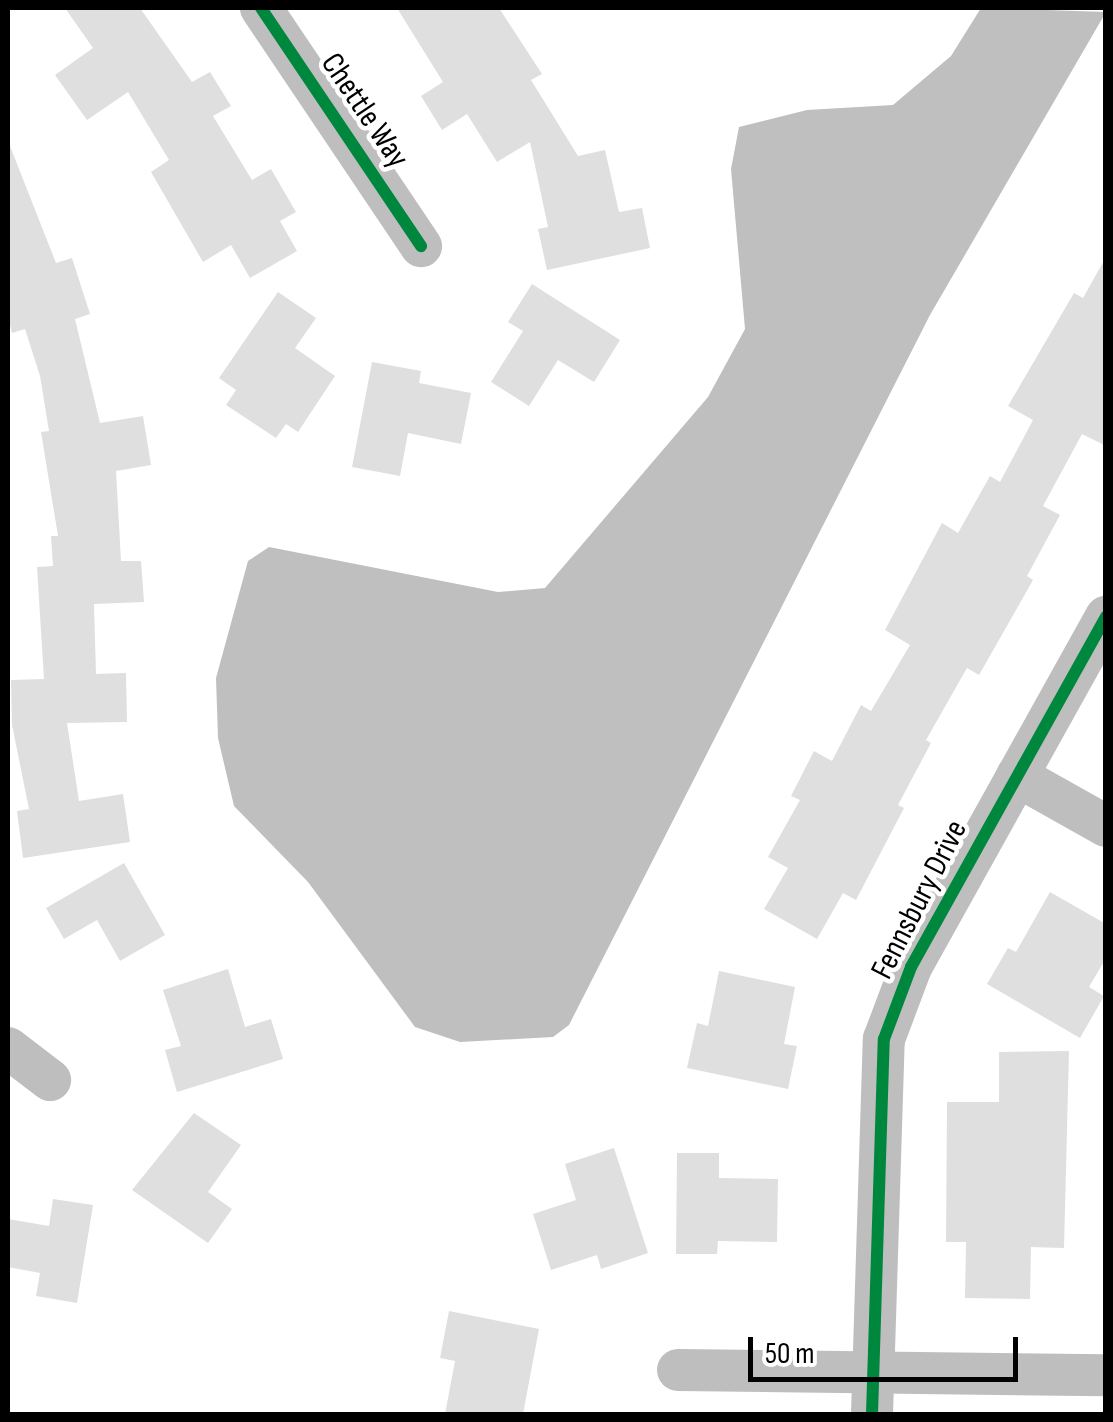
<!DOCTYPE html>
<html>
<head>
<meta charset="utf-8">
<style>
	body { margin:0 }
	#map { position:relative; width:1113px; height:1422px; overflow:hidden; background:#fff; font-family:"Sofia Sans Condensed",sans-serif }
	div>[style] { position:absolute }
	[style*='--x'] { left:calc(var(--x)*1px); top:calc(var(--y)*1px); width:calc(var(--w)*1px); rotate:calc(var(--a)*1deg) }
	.water>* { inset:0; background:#bfbfbf }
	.building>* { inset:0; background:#dfdfdf }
	.street>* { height:42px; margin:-21px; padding:0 21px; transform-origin:21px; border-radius:21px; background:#bebebe }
	.cycleway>* { height:12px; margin:-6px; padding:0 6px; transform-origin:6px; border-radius:6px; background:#00873e }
	span { translate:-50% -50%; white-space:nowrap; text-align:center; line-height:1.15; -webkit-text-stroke:9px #fff; paint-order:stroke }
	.street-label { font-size:32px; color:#000 }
	.frame { position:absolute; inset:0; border:10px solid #000; pointer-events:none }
	.scale { position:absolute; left:748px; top:1337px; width:270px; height:45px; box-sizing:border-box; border:5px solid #000; border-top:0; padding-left:12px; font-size:30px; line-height:35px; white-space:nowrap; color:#000; -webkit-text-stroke:8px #fff; paint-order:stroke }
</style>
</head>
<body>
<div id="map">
	<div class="water">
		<div style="clip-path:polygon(981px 8px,1106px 12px,930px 315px,569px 1025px,553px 1037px,460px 1042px,415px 1027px,308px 882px,234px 806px,218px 738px,216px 678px,248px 561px,269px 547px,498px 592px,545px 588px,708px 397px,745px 329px,731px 169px,739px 127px,807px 110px,893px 105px,951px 56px)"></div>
	</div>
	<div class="building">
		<div style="clip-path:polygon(65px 8px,140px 8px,192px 82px,210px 72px,231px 106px,213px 116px,252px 180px,271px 169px,296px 212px,280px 221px,297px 251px,250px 278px,231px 245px,203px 262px,151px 172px,169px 160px,128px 92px,87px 120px,55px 75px,93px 48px)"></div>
		<div style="clip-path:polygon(397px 8px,499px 8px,542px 74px,531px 80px,578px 156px,605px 150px,619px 212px,642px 208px,650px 248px,547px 270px,538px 229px,548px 227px,530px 142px,497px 162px,467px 114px,442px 130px,421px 96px,443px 82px)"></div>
		<div style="clip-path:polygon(8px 141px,56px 263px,72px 258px,90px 314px,75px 319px,100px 423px,143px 416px,151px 465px,116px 471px,121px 561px,141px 561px,144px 602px,94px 604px,96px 674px,126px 673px,127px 722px,67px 723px,79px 801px,123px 794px,130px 842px,23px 858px,17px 811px,29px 809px,12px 725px,11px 680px,44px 679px,37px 567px,53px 566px,51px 536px,58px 536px,41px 432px,49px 431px,40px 376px,25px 329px,12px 333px,8px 317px)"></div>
		<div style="clip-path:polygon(1106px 257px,1106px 446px,1082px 434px,1043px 506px,1060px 515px,1027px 576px,1033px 580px,979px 675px,967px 668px,926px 740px,931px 743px,898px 805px,904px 808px,856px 900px,843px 893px,817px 939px,764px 909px,788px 868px,768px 857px,800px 800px,791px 796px,814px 751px,832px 761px,861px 705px,871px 711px,910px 645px,885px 630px,942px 523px,958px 533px,990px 476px,1000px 482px,1033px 420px,1008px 406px,1074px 293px,1083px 298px)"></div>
		<div style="clip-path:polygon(532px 284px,620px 340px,594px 382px,558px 360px,529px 406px,491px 382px,523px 331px,508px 322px)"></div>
		<div style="clip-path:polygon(278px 292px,316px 318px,295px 348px,335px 376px,298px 432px,286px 424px,276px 438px,226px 405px,236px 390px,219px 378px)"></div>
		<div style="clip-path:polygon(372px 362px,421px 371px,419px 383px,471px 393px,461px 444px,408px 433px,400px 476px,352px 467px)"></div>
		<div style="clip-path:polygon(124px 863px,165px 935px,120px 961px,97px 920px,64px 939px,46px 908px)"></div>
		<div style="clip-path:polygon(1050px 892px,1106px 924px,1106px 958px,1089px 987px,1104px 996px,1080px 1038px,987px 984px,1008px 948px,1016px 952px)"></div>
		<div style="clip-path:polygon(228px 969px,245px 1027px,271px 1019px,283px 1059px,177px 1092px,165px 1050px,181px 1046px,163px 990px)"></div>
		<div style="clip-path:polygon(719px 971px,795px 987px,784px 1044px,797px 1046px,788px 1089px,687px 1068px,697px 1023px,708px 1026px)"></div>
		<div style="clip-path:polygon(1069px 1051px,1064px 1248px,1031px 1247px,1030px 1299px,965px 1298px,966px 1242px,946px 1242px,947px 1102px,999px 1102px,999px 1052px)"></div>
		<div style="clip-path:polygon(194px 1113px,241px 1145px,208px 1192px,232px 1209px,208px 1243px,132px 1190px)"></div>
		<div style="clip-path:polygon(614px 1148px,648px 1253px,601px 1269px,597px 1255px,551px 1270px,533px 1214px,576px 1200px,565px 1164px)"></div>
		<div style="clip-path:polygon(677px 1153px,719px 1153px,719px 1178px,778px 1179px,777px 1242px,718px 1241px,717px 1254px,676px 1254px)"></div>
		<div style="clip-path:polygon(53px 1199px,93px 1205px,77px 1303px,36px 1296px,40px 1273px,8px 1267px,8px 1219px,49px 1226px)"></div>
		<div style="clip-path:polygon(449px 1311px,539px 1329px,523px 1414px,445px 1414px,455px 1361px,440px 1358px)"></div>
	</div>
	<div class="street">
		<div style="--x:261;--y:8;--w:287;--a:56.1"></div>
		<div style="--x:1017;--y:776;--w:102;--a:29.3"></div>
		<div style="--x:8;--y:1048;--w:53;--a:37.3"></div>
		<div style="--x:678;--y:1370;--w:428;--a:0.7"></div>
		<div style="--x:872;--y:1414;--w:375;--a:-88.2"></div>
		<div style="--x:884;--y:1039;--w:77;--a:-69.4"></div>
		<div style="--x:911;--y:967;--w:401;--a:-60.9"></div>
	</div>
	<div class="cycleway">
		<div style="--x:261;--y:8;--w:287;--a:56.1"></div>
		<div style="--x:872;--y:1414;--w:375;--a:-88.2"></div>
		<div style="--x:884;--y:1039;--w:77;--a:-69.4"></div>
		<div style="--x:911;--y:967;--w:401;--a:-60.9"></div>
	</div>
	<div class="street-label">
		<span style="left:364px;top:111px;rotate:56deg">Chettle Way</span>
		<span style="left:920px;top:900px;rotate:-63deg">Fennsbury Drive</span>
	</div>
	<div class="frame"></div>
	<div class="scale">50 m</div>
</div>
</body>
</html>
